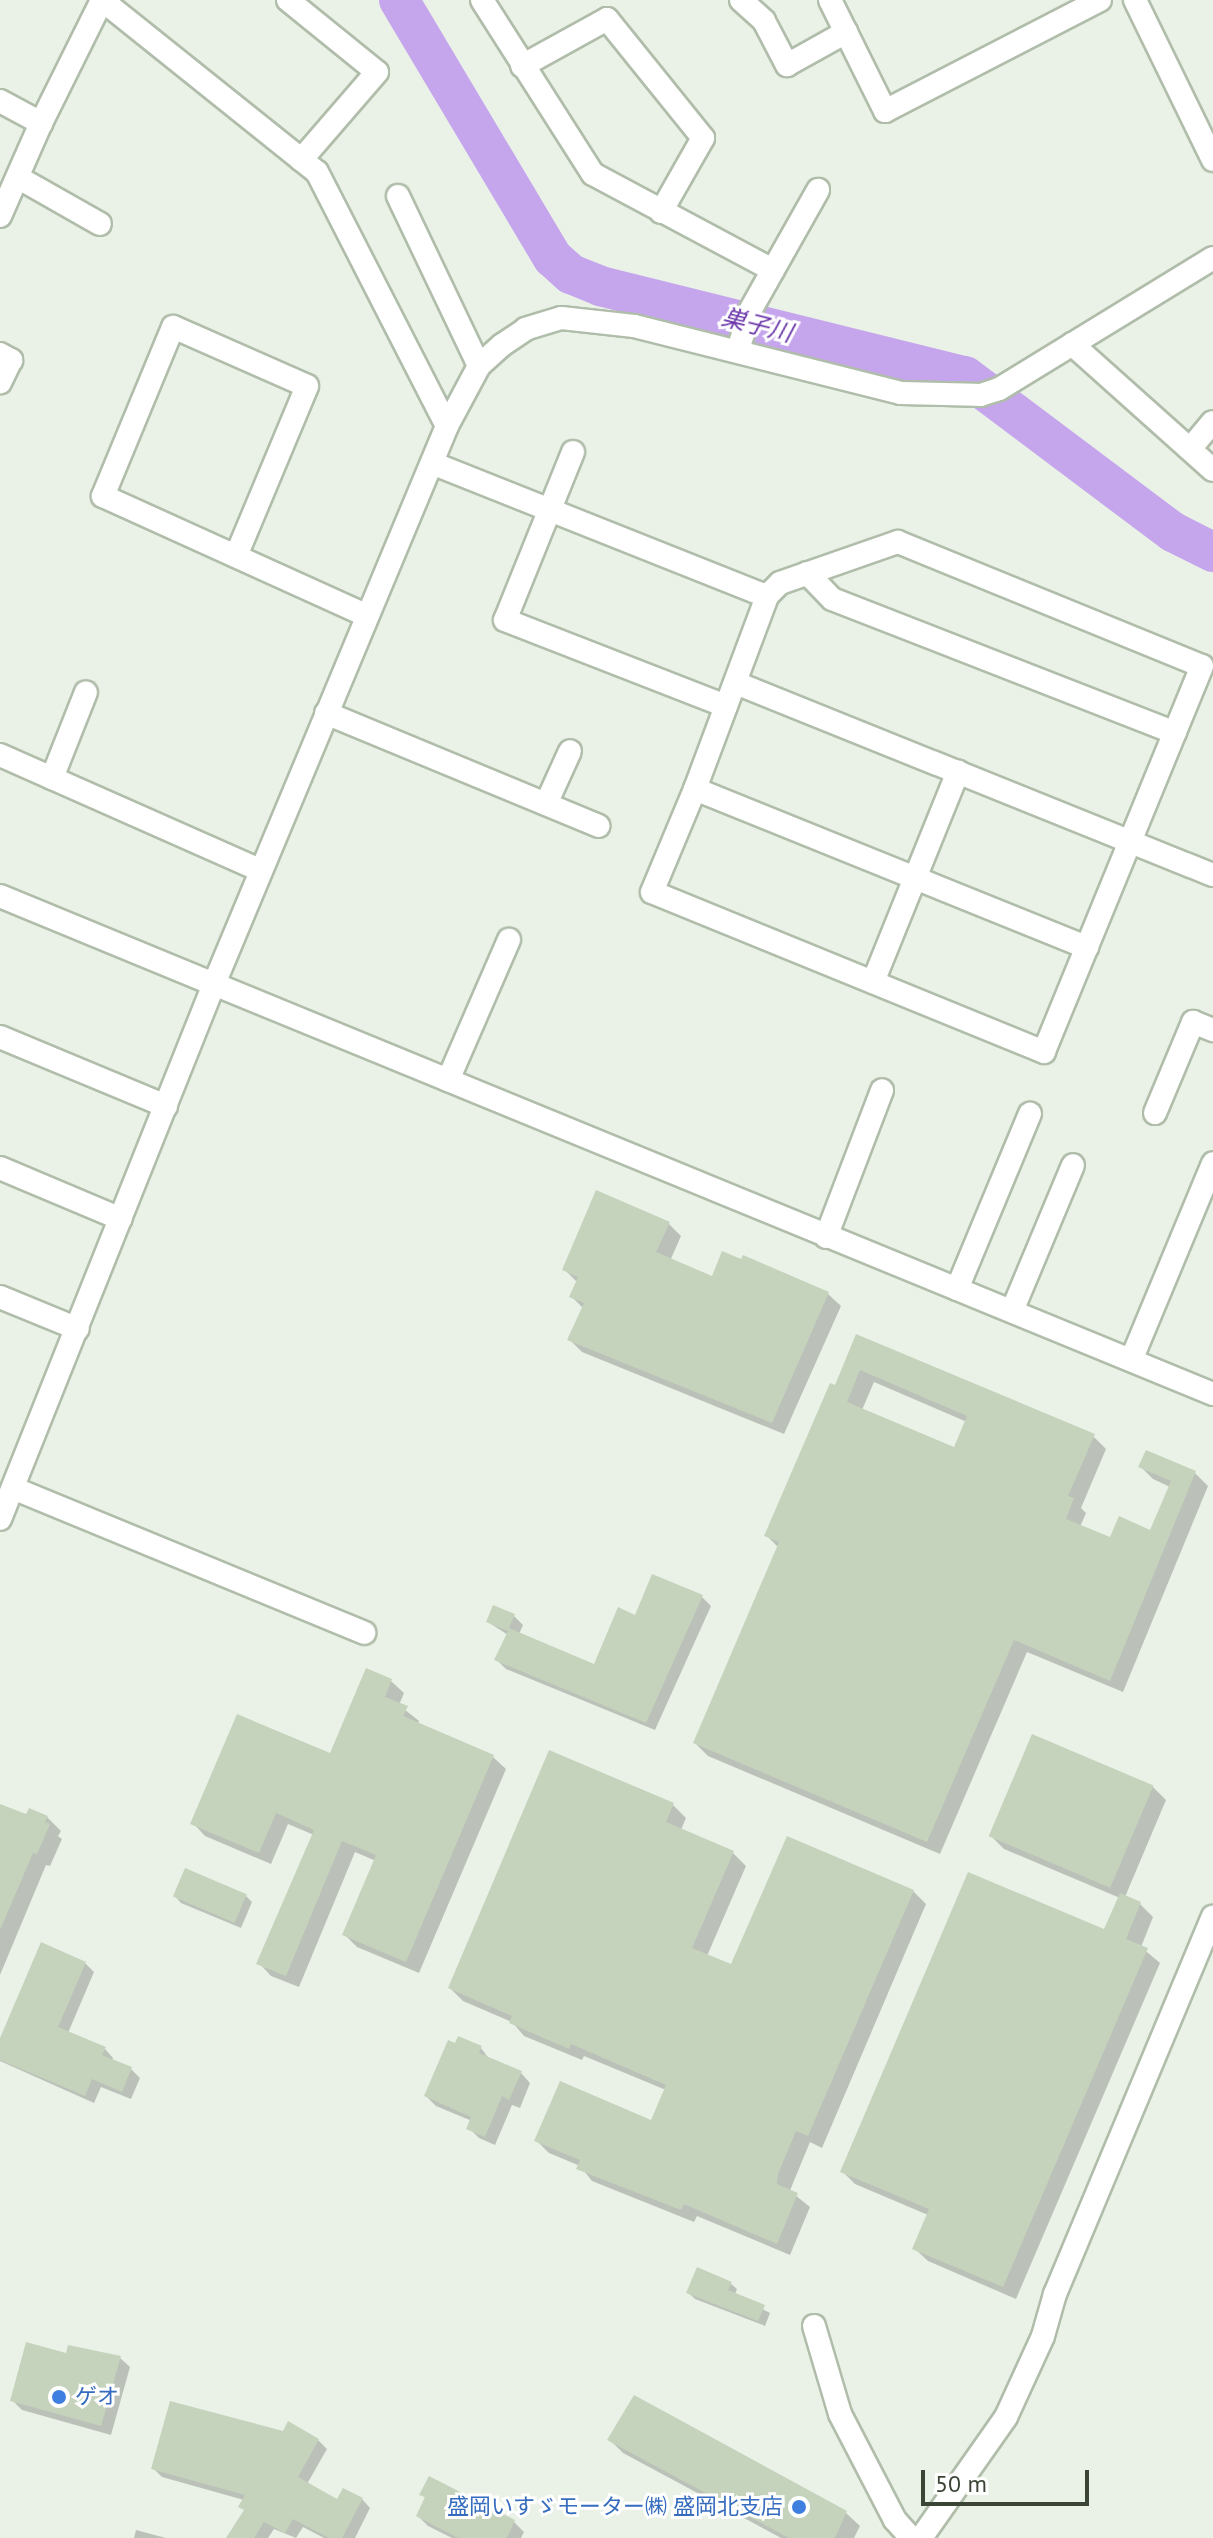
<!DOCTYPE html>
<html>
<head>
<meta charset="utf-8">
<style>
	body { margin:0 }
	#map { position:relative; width:1213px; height:2538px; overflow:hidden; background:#eaf2e7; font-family:"PT Sans","Noto Sans JP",sans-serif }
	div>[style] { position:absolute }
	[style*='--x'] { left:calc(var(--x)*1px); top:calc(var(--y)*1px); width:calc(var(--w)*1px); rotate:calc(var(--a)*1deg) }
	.shadow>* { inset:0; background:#0003 }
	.river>* { height:40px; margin:-20px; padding:0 20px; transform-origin:20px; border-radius:20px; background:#c5a6ec }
	.building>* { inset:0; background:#c5d3bd; transform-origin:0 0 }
	.roads { filter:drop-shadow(2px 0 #b0bdaa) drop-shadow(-2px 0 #b0bdaa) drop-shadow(0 2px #b0bdaa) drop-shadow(0 -2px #b0bdaa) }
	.minor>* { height:22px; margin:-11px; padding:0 11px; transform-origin:11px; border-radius:11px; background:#fff }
	.dots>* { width:22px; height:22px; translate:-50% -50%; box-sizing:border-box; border:4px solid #fff; border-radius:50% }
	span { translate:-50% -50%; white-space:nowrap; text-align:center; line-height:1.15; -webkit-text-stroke:6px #fff; paint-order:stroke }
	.shop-label { font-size:22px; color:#366cbe }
	.left { translate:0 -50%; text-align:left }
	.right { translate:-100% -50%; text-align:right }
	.water-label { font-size:24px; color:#6b36aa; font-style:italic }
	.scale { position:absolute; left:921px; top:2470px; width:168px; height:36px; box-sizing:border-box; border:4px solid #3b4536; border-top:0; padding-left:10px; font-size:24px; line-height:28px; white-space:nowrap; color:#3b4536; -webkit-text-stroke:6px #fff; paint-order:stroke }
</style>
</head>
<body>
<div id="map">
	<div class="shadow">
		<div style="clip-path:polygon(668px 1223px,681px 1236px,670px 1261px,713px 1279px,744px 1258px,828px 1294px,841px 1306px,784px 1434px,582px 1352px,570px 1340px,583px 1308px,572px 1297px,578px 1283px,564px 1269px)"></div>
		<div style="clip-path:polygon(evenodd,858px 1336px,1093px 1436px,1106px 1449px,1081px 1508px,1086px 1513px,1080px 1527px,1111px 1540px,1151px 1532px,1170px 1487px,1153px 1479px,1140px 1466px,1195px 1473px,1208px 1486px,1123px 1692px,1027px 1652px,940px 1854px,708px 1756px,695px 1743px,779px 1548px,766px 1535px,858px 1336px,874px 1382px,967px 1422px,955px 1450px,862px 1410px,874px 1382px)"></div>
		<div style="clip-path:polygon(702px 1597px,711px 1606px,655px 1730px,506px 1669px,497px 1660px,508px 1635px,488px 1622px,514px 1616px,523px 1625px,519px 1634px,595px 1667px,636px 1617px)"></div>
		<div style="clip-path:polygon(367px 1670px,391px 1681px,404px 1693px,399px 1705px,419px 1721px,417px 1725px,493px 1757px,506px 1769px,419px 1973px,357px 1947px,344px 1934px,376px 1861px,355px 1852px,299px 1987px,271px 1976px,259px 1963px,314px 1835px,288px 1824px,271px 1864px,205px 1836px,193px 1823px,331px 1755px)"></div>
		<div style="clip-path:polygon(1153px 1787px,1166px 1800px,1125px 1897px,1140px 1904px,1153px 1917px,1141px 1947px,1160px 1963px,1016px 2299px,928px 2261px,914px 2248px,928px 2215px,855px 2184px,842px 2171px,1105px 1932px,1120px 1898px,1004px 1849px,991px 1836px)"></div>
		<div style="clip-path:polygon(673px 1805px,686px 1818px,681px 1830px,733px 1853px,746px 1866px,707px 1956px,732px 1967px,913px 1891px,926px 1904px,822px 2148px,810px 2142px,791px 2188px,790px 2191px,810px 2207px,790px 2255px,697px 2216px,694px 2222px,592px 2181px,580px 2166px,549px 2153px,536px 2140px,652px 2122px,666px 2090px,584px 2056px,582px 2060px,524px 2036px,512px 2022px,463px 2001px,450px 1988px)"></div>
		<div style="clip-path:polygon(0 1806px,27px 1817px,47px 1817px,61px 1831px,58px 1836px,62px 1839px,50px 1866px,46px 1865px,0 1975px)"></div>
		<div style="clip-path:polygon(175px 1896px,246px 1896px,252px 1902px,241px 1928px,181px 1903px)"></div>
		<div style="clip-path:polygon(85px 1963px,94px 1972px,68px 2033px,105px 2049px,113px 2058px,112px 2061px,131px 2069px,140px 2078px,131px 2099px,101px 2087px,94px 2103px,0 2061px,0 2043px)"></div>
		<div style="clip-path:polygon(459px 2038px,481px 2048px,490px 2060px,521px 2073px,530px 2083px,520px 2108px,512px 2105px,495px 2145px,479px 2138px,469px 2128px,472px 2121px,436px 2106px,426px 2096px)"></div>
		<div style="clip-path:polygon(730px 2283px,737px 2289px,735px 2294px,770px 2313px,765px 2326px,695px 2299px,689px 2293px)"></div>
		<div style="clip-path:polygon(120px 2358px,130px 2367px,111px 2435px,22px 2410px,12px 2400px)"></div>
		<div style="clip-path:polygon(318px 2440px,327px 2449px,307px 2484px,338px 2501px,362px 2499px,370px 2508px,355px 2538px,324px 2538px,303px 2527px,296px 2538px,274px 2529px,268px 2538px,228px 2538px,245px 2511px,244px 2500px,162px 2477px,153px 2468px)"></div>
		<div style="clip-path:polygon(610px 2440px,846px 2513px,860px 2526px,854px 2538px,781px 2538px,623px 2453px)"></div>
		<div style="clip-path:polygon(430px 2479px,514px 2522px,524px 2532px,521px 2538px,452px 2538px,428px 2526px,418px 2516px,426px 2499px,422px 2494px)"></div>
		<div style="clip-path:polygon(136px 2530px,166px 2538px,134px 2538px)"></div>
	</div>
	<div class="river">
		<div style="--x:399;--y:0;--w:300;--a:59.2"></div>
		<div style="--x:553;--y:258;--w:24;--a:42"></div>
		<div style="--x:571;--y:274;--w:31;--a:22"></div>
		<div style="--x:600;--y:286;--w:376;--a:13.9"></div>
		<div style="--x:965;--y:376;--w:260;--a:36.9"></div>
		<div style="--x:1173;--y:532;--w:45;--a:26.6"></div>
	</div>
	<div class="building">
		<div style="clip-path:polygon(596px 1190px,670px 1222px,656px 1252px,712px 1276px,722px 1251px,741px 1259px,743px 1255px,829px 1292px,772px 1423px,567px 1340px,584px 1303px,569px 1297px,578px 1277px,562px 1270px)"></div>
		<div style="clip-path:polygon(evenodd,856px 1334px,1095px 1434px,1068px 1496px,1074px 1498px,1066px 1519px,1110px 1537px,1119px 1516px,1150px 1530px,1171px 1481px,1138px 1467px,1146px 1450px,1196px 1471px,1110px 1681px,1014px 1640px,927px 1842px,693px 1743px,779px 1542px,764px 1536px,830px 1383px,835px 1385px,856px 1334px,860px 1370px,967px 1416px,954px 1447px,847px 1402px,860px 1370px)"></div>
		<div style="clip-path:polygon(652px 1574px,703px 1595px,646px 1723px,494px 1660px,508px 1631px,486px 1622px,493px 1605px,515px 1614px,509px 1628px,594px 1664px,618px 1607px,635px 1615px)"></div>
		<div style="clip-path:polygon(366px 1668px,392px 1679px,385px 1697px,408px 1706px,403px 1716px,494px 1755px,406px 1962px,342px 1935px,376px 1855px,342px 1841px,286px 1976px,256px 1964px,314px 1830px,276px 1813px,259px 1853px,190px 1824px,237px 1714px,330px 1753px)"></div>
		<div style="left:1032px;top:1734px;width:132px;height:111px;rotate:23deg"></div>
		<div style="clip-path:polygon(549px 1750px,674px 1803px,666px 1822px,734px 1851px,692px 1948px,731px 1964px,787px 1836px,914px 1890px,808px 2136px,796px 2131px,778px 2174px,777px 2184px,798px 2193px,777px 2244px,684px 2204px,681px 2210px,576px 2169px,580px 2160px,534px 2141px,560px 2081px,651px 2120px,666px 2085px,571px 2044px,569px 2049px,509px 2023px,512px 2016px,448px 1988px)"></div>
		<div style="clip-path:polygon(0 1804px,26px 1814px,29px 1808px,48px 1816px,45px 1822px,50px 1824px,37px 1854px,33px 1853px,0 1930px)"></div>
		<div style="left:185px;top:1868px;width:67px;height:31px;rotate:23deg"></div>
		<div style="clip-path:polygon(968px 1872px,1104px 1929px,1120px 1893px,1141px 1902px,1126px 1939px,1148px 1948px,1003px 2287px,912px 2249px,929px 2209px,840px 2172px)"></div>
		<div style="clip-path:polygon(41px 1942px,86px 1962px,58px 2027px,106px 2047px,102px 2055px,132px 2067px,122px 2092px,92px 2079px,85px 2096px,0 2060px,0 2038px)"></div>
		<div style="clip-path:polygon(458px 2036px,482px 2046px,479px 2053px,522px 2071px,509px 2100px,502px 2096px,485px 2137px,466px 2129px,471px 2117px,424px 2096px,448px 2040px,455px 2043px)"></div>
		<div style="clip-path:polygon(697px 2267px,732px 2282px,728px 2290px,765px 2305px,758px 2321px,686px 2293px)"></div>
		<div style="clip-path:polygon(26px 2342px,66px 2353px,68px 2345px,121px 2356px,101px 2426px,10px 2401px)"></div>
		<div style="clip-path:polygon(634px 2395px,847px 2511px,835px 2538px,789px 2538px,607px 2440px)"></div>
		<div style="clip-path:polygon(170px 2401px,283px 2431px,288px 2421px,319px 2439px,298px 2477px,337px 2499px,343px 2488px,363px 2498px,342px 2538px,329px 2538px,293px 2519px,285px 2533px,264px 2522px,254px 2538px,226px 2538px,244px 2510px,238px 2507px,245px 2495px,151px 2469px)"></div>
		<div style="clip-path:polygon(429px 2476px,515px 2520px,507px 2538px,458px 2538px,416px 2516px,425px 2497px,419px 2495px)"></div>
	</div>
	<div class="roads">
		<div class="minor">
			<div style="--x:102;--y:0;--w:275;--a:38.7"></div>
			<div style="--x:317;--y:172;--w:285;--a:62.9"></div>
			<div style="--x:288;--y:0;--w:114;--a:39"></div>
			<div style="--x:377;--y:72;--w:116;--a:130.8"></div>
			<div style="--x:482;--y:0;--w:206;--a:57.5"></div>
			<div style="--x:593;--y:174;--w:204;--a:28.1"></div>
			<div style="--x:773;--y:270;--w:47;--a:119.3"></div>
			<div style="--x:750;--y:311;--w:41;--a:107.1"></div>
			<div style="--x:741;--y:0;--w:31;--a:42"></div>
			<div style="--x:764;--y:21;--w:50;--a:62.4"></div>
			<div style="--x:787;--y:65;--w:68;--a:-29.2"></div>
			<div style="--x:830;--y:0;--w:124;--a:63.6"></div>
			<div style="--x:885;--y:111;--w:242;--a:-27.3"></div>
			<div style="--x:1135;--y:0;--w:178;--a:64"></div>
			<div style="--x:522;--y:66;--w:97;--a:-28.9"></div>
			<div style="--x:607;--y:19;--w:153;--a:51.1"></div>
			<div style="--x:703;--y:138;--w:85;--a:119.6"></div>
			<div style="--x:0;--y:101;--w:47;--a:28.2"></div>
			<div style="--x:19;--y:178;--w:93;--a:29.6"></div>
			<div style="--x:398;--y:196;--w:188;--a:64.5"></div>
			<div style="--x:0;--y:216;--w:102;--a:-66.2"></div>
			<div style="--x:41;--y:123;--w:137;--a:-63.6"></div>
			<div style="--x:1213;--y:258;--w:251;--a:148.5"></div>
			<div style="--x:999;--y:389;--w:19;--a:162"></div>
			<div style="--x:981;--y:395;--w:80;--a:-178.6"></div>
			<div style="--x:901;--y:393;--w:275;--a:-165.9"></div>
			<div style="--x:634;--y:326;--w:73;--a:-173.7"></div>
			<div style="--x:561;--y:318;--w:37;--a:163"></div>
			<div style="--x:526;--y:329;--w:29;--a:146"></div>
			<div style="--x:502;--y:345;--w:31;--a:138"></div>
			<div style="--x:479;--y:366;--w:68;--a:118.1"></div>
			<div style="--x:447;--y:426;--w:605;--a:112.66"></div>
			<div style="--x:214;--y:984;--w:1080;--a:22.31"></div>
			<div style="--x:773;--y:270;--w:92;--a:-60.6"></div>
			<div style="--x:1072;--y:344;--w:189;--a:41.8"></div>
			<div style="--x:0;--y:354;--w:13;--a:29"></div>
			<div style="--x:11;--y:360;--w:25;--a:116"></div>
			<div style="--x:1190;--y:449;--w:35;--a:-50"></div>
			<div style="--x:573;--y:452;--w:181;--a:112"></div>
			<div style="--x:505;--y:620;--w:237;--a:21.3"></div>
			<div style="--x:432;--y:463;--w:360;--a:21.7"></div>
			<div style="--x:898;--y:542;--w:328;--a:22.2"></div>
			<div style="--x:1202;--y:666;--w:417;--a:112.3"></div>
			<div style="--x:1044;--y:1052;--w:423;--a:-157.8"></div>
			<div style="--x:652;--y:892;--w:112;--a:-67.3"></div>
			<div style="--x:695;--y:789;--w:206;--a:-69.5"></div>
			<div style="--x:767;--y:596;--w:18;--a:-45"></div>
			<div style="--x:780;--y:583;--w:125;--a:-19.2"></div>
			<div style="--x:236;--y:556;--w:184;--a:-67.3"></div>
			<div style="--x:307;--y:386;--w:146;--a:-156.2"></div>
			<div style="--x:173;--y:327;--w:183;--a:112.5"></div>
			<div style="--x:103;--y:496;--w:290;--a:24.4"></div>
			<div style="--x:807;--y:573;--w:36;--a:46"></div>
			<div style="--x:832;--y:599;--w:368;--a:21.3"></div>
			<div style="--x:736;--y:683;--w:514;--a:21.93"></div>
			<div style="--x:326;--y:713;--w:295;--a:22.5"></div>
			<div style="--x:0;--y:755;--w:284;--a:23.9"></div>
			<div style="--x:52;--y:778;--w:92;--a:-68.4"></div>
			<div style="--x:695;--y:789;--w:423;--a:22"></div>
			<div style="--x:546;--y:804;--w:58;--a:-65.6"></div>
			<div style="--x:0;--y:896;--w:231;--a:22.4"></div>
			<div style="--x:214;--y:984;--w:576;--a:111.8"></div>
			<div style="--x:873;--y:982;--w:227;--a:-68"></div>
			<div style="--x:0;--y:1037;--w:180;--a:22.6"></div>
			<div style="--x:448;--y:1080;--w:153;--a:-66.5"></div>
			<div style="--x:1155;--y:1113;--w:99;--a:-67.3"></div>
			<div style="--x:1193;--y:1022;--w:22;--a:22"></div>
			<div style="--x:0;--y:1168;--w:131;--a:22.9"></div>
			<div style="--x:826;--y:1237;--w:157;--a:-69.1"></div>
			<div style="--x:957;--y:1289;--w:190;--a:-67.4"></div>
			<div style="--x:0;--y:1297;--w:84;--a:22.3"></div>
			<div style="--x:1012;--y:1311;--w:158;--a:-67.3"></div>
			<div style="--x:1132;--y:1358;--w:211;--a:-67.4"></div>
			<div style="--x:13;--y:1488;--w:380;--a:22.4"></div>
			<div style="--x:814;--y:2326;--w:92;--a:73.5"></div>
			<div style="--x:840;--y:2414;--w:119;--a:62.6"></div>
			<div style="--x:895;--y:2520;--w:24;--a:48"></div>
			<div style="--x:921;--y:2538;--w:148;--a:-54.9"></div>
			<div style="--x:1006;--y:2417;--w:89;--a:-65.4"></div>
			<div style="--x:1043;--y:2336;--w:44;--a:-74.1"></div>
			<div style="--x:1055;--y:2294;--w:409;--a:-67.3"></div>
		</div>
	</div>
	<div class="dots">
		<div style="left:59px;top:2397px;background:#3f7fe0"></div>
		<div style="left:799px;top:2507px;background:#3f7fe0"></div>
	</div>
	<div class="shop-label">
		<span class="left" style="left:75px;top:2397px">ゲオ</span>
		<span class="right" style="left:783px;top:2507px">盛岡いすゞモーター㈱ 盛岡北支店</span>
	</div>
	<div class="water-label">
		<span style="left:757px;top:325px;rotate:14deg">巣子川</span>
	</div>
	<div class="scale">50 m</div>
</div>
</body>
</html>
